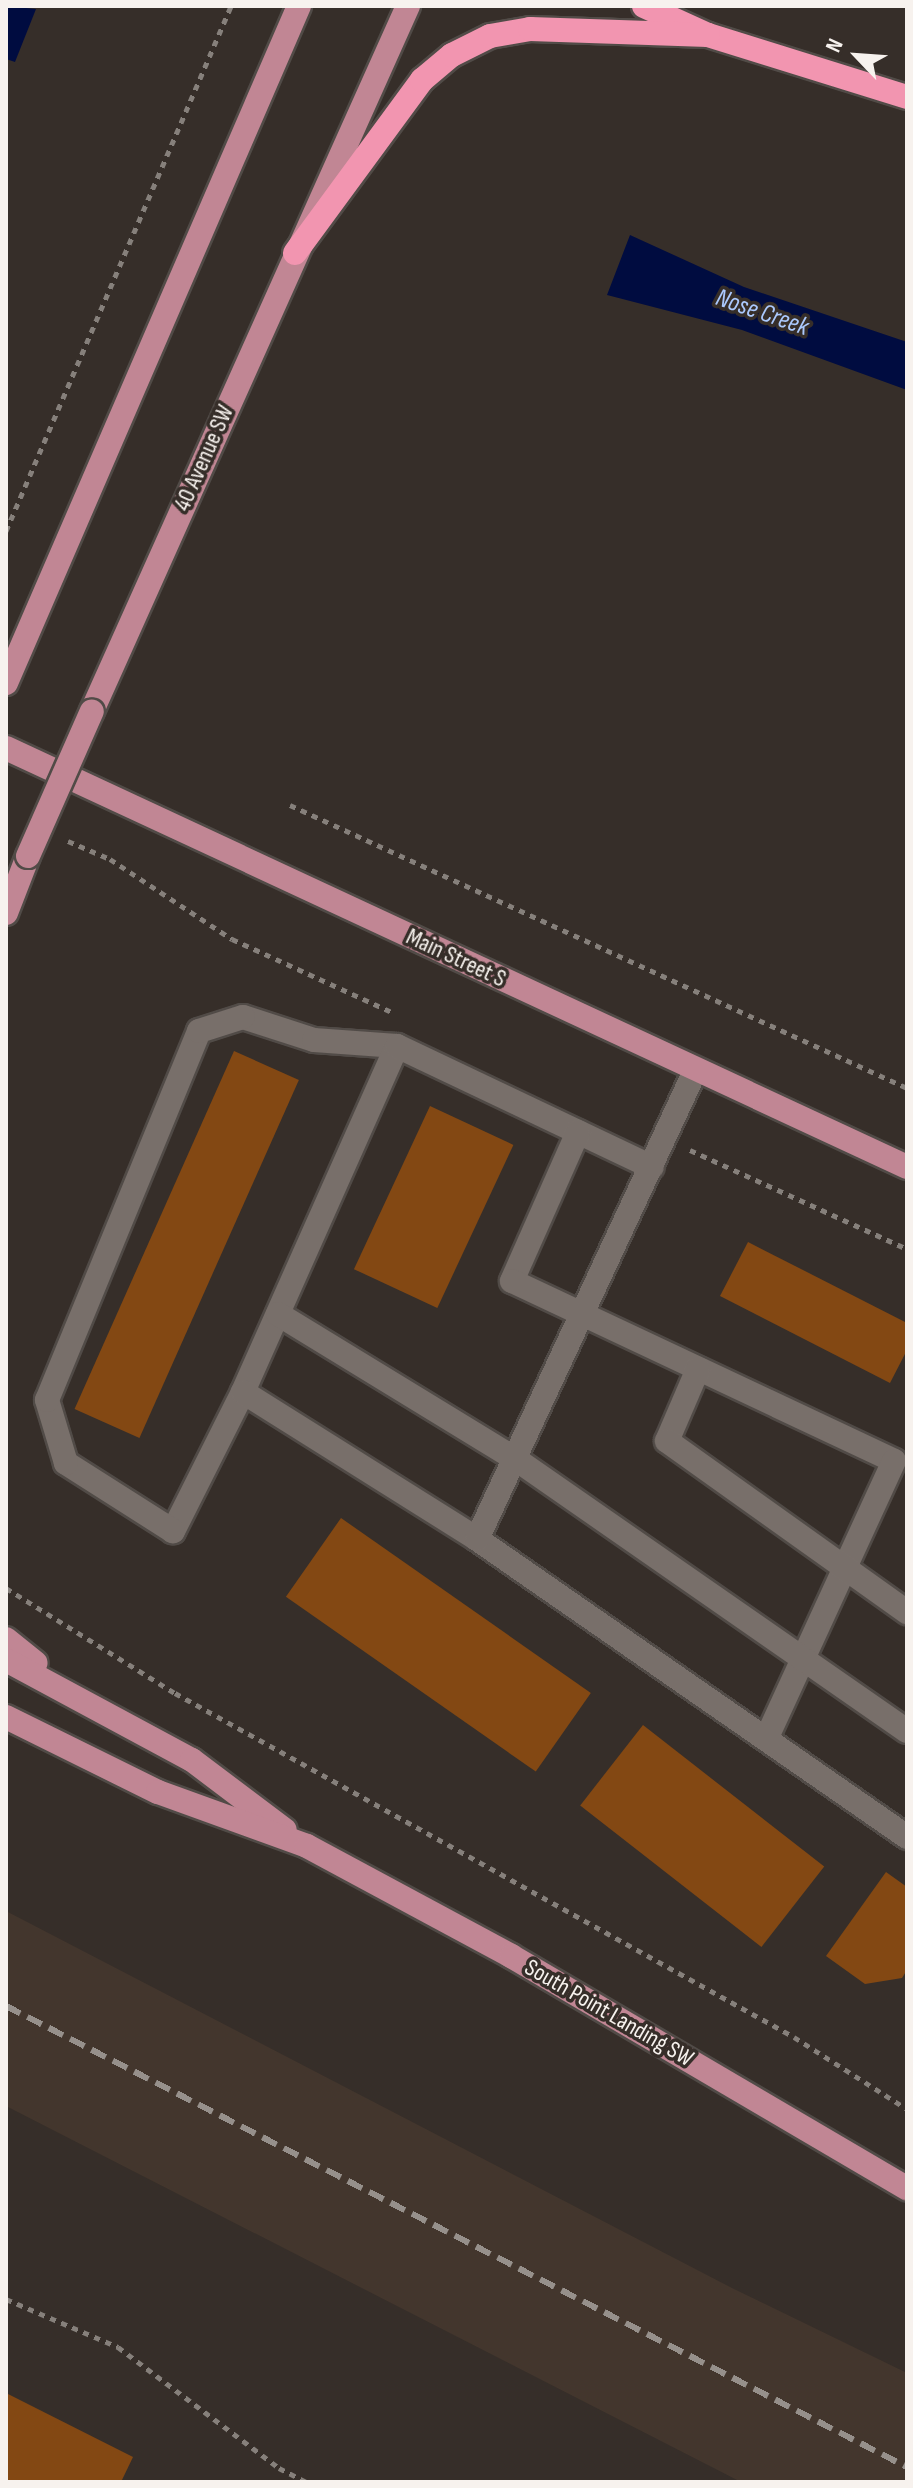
<!DOCTYPE html>
<html>
<head>
<meta charset="utf-8">
<style>
	body { margin:0 }
	#map { position:relative; width:913px; height:2488px; overflow:hidden; background:#362e29; font-family:"Sofia Sans Condensed",sans-serif }
	div>[style] { position:absolute }
	[style*='--x'] { left:calc(var(--x)*1px); top:calc(var(--y)*1px); width:calc(var(--w)*1px); rotate:calc(var(--a)*1deg) }
	.built>* { inset:0; background:#43362d }
	.water>* { inset:0; background:#000c40 }
	.building>* { inset:0; background:#834813; transform-origin:0 0 }
	.path>* { height:5px; margin-top:-2.5px; transform-origin:0; background:repeating-linear-gradient(90deg,#86807b 0 6px,transparent 0 12px) }
	.roads { filter:drop-shadow(2px 0 #514b47) drop-shadow(-2px 0 #514b47) drop-shadow(0 2px #514b47) drop-shadow(0 -2px #514b47) }
	.minor>* { height:24px; margin:-12px; padding:0 12px; transform-origin:12px; border-radius:12px; background:#786f6a }
	.major>* { height:24px; margin:-12px; padding:0 12px; transform-origin:12px; border-radius:12px; background:#c18694 }
	.highway>* { height:24px; margin:-12px; padding:0 12px; transform-origin:12px; border-radius:12px; background:#f295b0 }
	.rail>* { height:6px; margin-top:-3px; transform-origin:0; background:repeating-linear-gradient(90deg,#96908b 0 16px,transparent 0 24px) }
	.bridges { filter:drop-shadow(2px 0 #514b47) drop-shadow(-2px 0 #514b47) drop-shadow(0 2px #514b47) drop-shadow(0 -2px #514b47) }
	.major-bridge>* { height:24px; margin:-12px; padding:0 12px; transform-origin:12px; border-radius:12px; background:#c18694 }
	span { translate:-50% -50%; white-space:nowrap; text-align:center; line-height:1.15; -webkit-text-stroke:7px #362e29; paint-order:stroke }
	.street-label { font-size:24px; color:#f7f2ee }
	.water-label { font-size:26px; color:#abc9fd; font-style:italic }
	.frame { position:absolute; inset:0; border:8px solid #f7f2ee; pointer-events:none }
	.north { position:absolute; left:817px; top:16px; width:80px; height:80px; -webkit-text-stroke:6px #362e29; paint-order:stroke; rotate:295deg; font-size:22px; font-weight:700; line-height:32px; text-align:center; color:#f7f2ee }
	.north::after { content:''; display:block; margin:auto; width:28px; height:36px; background:#f7f2ee; clip-path:polygon(50% 0,100% 100%,50% 72%,0 100%) }
</style>
</head>
<body>
<div id="map">
	<div class="built">
		<div style="clip-path:polygon(6px 1911px,732px 2288px,907px 2373px,907px 2482px,741px 2482px,6px 2106px)"></div>
	</div>
	<div class="water">
		<div style="clip-path:polygon(6px 6px,36px 9px,15px 62px,6px 59px)"></div>
		<div style="clip-path:polygon(630px 235px,744px 287px,907px 342px,907px 390px,742px 330px,607px 295px)"></div>
	</div>
	<div class="building">
		<div style="left:234px;top:1051px;width:71px;height:392px;rotate:24deg"></div>
		<div style="left:430px;top:1106px;width:92px;height:180px;rotate:25deg"></div>
		<div style="clip-path:polygon(748px 1242px,907px 1323px,907px 1350px,890px 1383px,720px 1296px)"></div>
		<div style="left:341px;top:1518px;width:305px;height:96px;rotate:35deg"></div>
		<div style="left:643px;top:1725px;width:230px;height:102px;rotate:38deg"></div>
		<div style="clip-path:polygon(886px 1872px,907px 1887px,907px 1970px,902px 1978px,865px 1984px,826px 1956px)"></div>
		<div style="clip-path:polygon(6px 2393px,133px 2457px,121px 2482px,6px 2482px)"></div>
	</div>
	<div class="path">
		<div style="--x:6;--y:531;--w:571;--a:-66.8"></div>
		<div style="--x:290;--y:805;--w:679;--a:24.64"></div>
		<div style="--x:68;--y:841;--w:46;--a:23.2"></div>
		<div style="--x:110;--y:859;--w:146;--a:33.3"></div>
		<div style="--x:232;--y:939;--w:178;--a:24.6"></div>
		<div style="--x:690;--y:1150;--w:239;--a:24.5"></div>
		<div style="--x:6;--y:1588;--w:199;--a:31.9"></div>
		<div style="--x:175;--y:1693;--w:708;--a:29.06"></div>
		<div style="--x:794;--y:2037;--w:134;--a:32.5"></div>
		<div style="--x:6;--y:2299;--w:122;--a:23.2"></div>
		<div style="--x:118;--y:2347;--w:201;--a:36.9"></div>
		<div style="--x:279;--y:2468;--w:30;--a:27"></div>
	</div>
	<div class="roads">
		<div class="minor">
			<div style="--x:243;--y:1017;--w:75;--a:17.9"></div>
			<div style="--x:314;--y:1040;--w:83;--a:4.1"></div>
			<div style="--x:397;--y:1046;--w:379;--a:114"></div>
			<div style="--x:243;--y:1392;--w:156;--a:116.7"></div>
			<div style="--x:173;--y:1531;--w:127;--a:-147.6"></div>
			<div style="--x:66;--y:1463;--w:66;--a:-106.8"></div>
			<div style="--x:47;--y:1400;--w:399;--a:-67.6"></div>
			<div style="--x:199;--y:1031;--w:46;--a:-17.7"></div>
			<div style="--x:397;--y:1046;--w:282;--a:25.4"></div>
			<div style="--x:578;--y:1132;--w:163;--a:113.9"></div>
			<div style="--x:512;--y:1281;--w:422;--a:25.2"></div>
			<div style="--x:894;--y:1461;--w:306;--a:114.7"></div>
			<div style="--x:278;--y:1314;--w:280;--a:31.4"></div>
			<div style="--x:517;--y:1460;--w:475;--a:34.8"></div>
			<div style="--x:698;--y:1369;--w:78;--a:113.3"></div>
			<div style="--x:667;--y:1441;--w:295;--a:35.5"></div>
			<div style="--x:243;--y:1392;--w:276;--a:32.1"></div>
			<div style="--x:477;--y:1539;--w:523;--a:34.72"></div>
			<div style="--x:477;--y:1539;--w:516;--a:-65.02"></div>
		</div>
		<div class="major">
			<div style="--x:6;--y:683;--w:738;--a:-66.6"></div>
			<div style="--x:92;--y:711;--w:773;--a:-65.86"></div>
			<div style="--x:6;--y:748;--w:994;--a:24.94"></div>
			<div style="--x:6;--y:913;--w:61;--a:-68.9"></div>
			<div style="--x:6;--y:1639;--w:38;--a:39"></div>
			<div style="--x:6;--y:1660;--w:211;--a:28.3"></div>
			<div style="--x:192;--y:1760;--w:116;--a:37"></div>
			<div style="--x:6;--y:1717;--w:169;--a:26.3"></div>
			<div style="--x:158;--y:1792;--w:158;--a:19.9"></div>
			<div style="--x:307;--y:1846;--w:232;--a:28.3"></div>
			<div style="--x:511;--y:1956;--w:459;--a:30.4"></div>
		</div>
		<div class="highway">
			<div style="--x:644;--y:6;--w:70;--a:24.4"></div>
			<div style="--x:708;--y:35;--w:208;--a:17.3"></div>
			<div style="--x:295;--y:253;--w:215;--a:-53.7"></div>
			<div style="--x:422;--y:80;--w:39;--a:-40"></div>
			<div style="--x:452;--y:55;--w:42;--a:-26.6"></div>
			<div style="--x:490;--y:36;--w:41;--a:-9.9"></div>
			<div style="--x:530;--y:29;--w:178;--a:1.9"></div>
		</div>
	</div>
	<div class="rail">
		<div style="--x:6;--y:2006;--w:1012;--a:27.1"></div>
	</div>
	<div class="bridges">
		<div class="major-bridge">
			<div style="--x:28;--y:856;--w:158;--a:-66.2"></div>
		</div>
	</div>
	<div class="street-label">
		<span style="left:204px;top:458px;rotate:-66deg">40 Avenue SW</span>
		<span style="left:456px;top:958px;rotate:25deg">Main Street S</span>
		<span style="left:609px;top:2013px;rotate:30deg">South Point Landing SW</span>
	</div>
	<div class="water-label">
		<span style="left:762px;top:313px;rotate:19deg">Nose Creek</span>
	</div>
	<div class="frame"></div>
	<div class="north">N</div>
</div>
</body>
</html>
